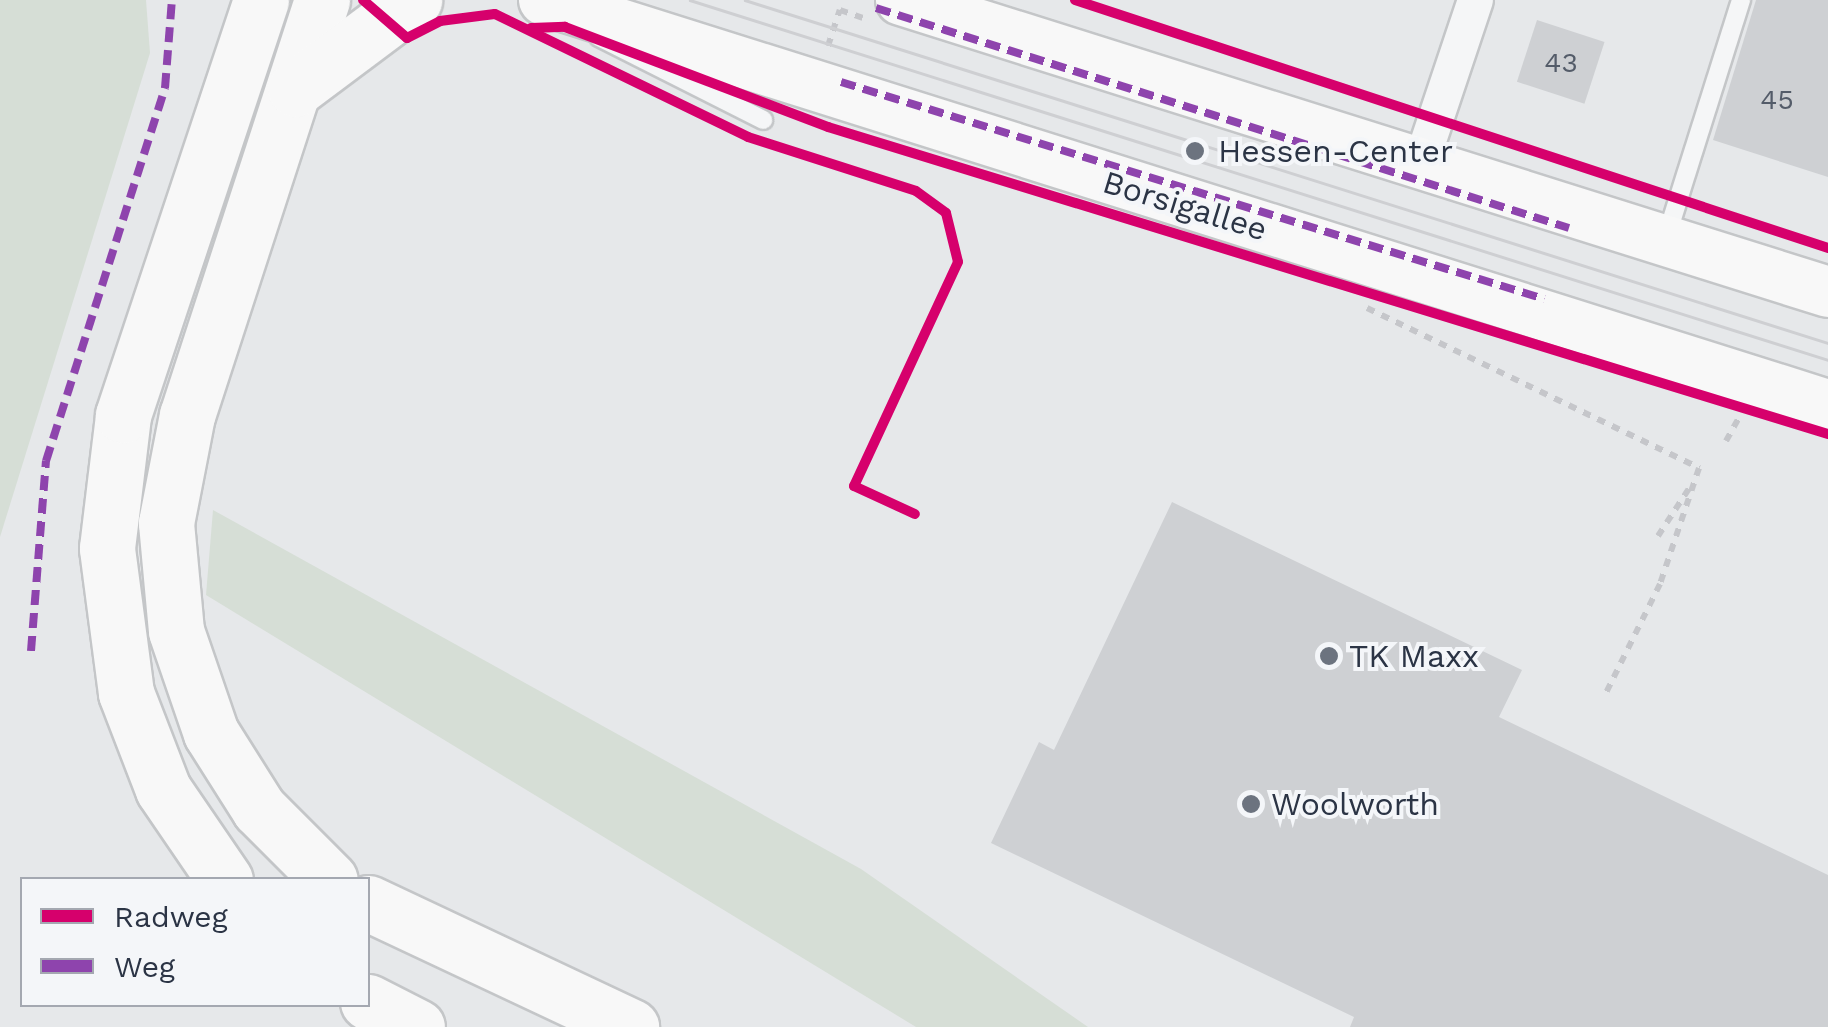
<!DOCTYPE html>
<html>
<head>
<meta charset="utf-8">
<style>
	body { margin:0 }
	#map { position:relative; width:1828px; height:1027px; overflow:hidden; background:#e6e8ea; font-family:"Work Sans",sans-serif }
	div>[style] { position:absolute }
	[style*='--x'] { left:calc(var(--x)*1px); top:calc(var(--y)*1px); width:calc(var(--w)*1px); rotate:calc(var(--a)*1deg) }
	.green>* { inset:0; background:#d6ded6 }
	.building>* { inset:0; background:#ced0d3; transform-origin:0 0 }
	.path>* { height:6px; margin-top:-3px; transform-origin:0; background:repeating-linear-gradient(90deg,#c5c6ca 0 8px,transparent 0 16px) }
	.roads { filter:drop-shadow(2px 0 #c4c6c8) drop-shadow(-2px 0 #c4c6c8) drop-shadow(0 2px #c4c6c8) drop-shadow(0 -2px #c4c6c8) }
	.service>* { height:18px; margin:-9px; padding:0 9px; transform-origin:9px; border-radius:9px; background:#f5f6f7 }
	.minor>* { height:35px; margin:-17.5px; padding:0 17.5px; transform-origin:17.5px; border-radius:17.5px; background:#f5f6f7 }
	.secondary>* { height:50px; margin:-25px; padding:0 25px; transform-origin:25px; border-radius:25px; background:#f8f8f8 }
	.motorway>* { height:55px; margin:-27.5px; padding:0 27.5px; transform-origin:27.5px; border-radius:27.5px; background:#f8f8f8 }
	.tram>* { height:2.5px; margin:-1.25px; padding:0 1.25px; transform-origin:1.25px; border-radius:1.25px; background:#cecfd2 }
	.quiet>* { height:8px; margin-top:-4px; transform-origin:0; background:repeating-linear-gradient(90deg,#8e44ad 0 15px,transparent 0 23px) }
	.cycleway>* { height:10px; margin:-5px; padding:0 5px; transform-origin:5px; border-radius:5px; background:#d6006c }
	.dots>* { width:28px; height:28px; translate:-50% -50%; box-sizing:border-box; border:5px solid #f4f6f9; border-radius:50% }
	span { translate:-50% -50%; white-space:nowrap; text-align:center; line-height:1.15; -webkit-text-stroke:8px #f4f6f9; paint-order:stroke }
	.number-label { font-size:28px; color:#545c69 }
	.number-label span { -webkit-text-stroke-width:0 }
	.poi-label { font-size:32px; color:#2b3445 }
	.left { translate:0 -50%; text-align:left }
	.street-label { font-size:32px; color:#2b3445 }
	.legend { position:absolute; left:20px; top:877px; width:350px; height:130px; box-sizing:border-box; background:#f4f6f9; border:2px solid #a4a8b1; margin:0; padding:12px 18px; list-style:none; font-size:30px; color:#2b3445 }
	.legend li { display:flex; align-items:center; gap:20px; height:50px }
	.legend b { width:50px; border:2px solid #a4a8b1 }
</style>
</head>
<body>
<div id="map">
	<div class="green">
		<div style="clip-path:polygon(0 0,146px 0,150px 53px,0 537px)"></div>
		<div style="clip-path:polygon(213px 510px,861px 869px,1088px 1027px,916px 1027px,206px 595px)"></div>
	</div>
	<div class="building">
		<div style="clip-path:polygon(1756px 0,1828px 0,1828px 177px,1713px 140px)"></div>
		<div style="left:1537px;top:20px;width:71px;height:65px;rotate:18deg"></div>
		<div style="clip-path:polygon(1172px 502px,1522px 670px,1499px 717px,1828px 875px,1828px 1027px,1350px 1027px,1354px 1017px,991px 843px,1039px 742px,1054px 750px)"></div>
	</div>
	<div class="path">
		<div style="--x:828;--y:46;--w:38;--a:-72"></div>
		<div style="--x:840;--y:10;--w:24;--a:19"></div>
		<div style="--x:1367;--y:308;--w:369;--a:25.7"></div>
		<div style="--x:1699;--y:468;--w:122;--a:108.6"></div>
		<div style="--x:1660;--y:584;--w:122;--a:116.4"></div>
		<div style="--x:1726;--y:441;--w:26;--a:-61"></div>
		<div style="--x:1658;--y:536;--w:59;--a:-56.9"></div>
	</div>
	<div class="roads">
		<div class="service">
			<div style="--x:599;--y:37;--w:184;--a:26.8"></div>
			<div style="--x:1666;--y:238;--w:250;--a:-72.5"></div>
		</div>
		<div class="minor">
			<div style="--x:1421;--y:161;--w:170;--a:-71.5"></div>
		</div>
		<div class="secondary">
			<div style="--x:544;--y:0;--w:1346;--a:17.51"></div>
			<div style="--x:901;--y:0;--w:972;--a:17.48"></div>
		</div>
		<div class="motorway">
			<div style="--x:322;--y:0;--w:436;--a:108"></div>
			<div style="--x:187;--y:415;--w:110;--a:101"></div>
			<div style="--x:166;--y:523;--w:108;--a:84.7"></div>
			<div style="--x:176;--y:631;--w:108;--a:71.1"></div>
			<div style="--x:211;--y:733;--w:90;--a:57.7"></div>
			<div style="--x:259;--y:809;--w:100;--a:45"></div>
			<div style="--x:295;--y:89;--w:149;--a:-36.8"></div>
			<div style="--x:225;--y:880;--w:110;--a:-124.3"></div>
			<div style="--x:163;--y:789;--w:103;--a:-111.1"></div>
			<div style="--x:126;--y:693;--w:146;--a:-97.5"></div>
			<div style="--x:107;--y:548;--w:134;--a:-83.1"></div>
			<div style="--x:123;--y:415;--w:437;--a:-71.6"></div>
			<div style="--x:368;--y:903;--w:291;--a:25.2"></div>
			<div style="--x:368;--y:1002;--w:55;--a:27"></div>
		</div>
	</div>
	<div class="tram">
		<div style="--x:690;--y:0;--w:1194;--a:17.55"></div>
		<div style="--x:745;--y:0;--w:1136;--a:17.57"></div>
	</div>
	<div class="quiet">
		<div style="--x:876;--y:8;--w:727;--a:17.61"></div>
		<div style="--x:841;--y:82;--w:736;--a:17.15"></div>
		<div style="--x:31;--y:651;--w:191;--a:-85.5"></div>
		<div style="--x:46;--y:461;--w:392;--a:-72.3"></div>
		<div style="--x:165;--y:88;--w:88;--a:-85.5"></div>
	</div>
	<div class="cycleway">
		<div style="--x:363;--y:0;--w:58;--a:40.8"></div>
		<div style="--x:407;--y:38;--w:37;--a:-27"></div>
		<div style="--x:440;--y:21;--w:55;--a:-7.3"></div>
		<div style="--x:495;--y:14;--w:281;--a:25.9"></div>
		<div style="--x:748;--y:137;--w:176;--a:17.8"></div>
		<div style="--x:916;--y:191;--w:37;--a:36"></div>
		<div style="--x:946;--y:213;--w:50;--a:76.2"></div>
		<div style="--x:958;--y:262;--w:247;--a:114.9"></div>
		<div style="--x:854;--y:486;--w:67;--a:24.7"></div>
		<div style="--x:1075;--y:0;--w:793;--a:18.23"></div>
		<div style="--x:531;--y:28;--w:34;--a:-2"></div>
		<div style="--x:565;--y:27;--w:281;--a:20.8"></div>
		<div style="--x:828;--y:127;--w:1046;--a:17.07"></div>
	</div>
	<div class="dots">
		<div style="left:1195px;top:151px;background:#6c737f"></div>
		<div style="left:1329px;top:656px;background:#6c737f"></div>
		<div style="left:1251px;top:804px;background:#6c737f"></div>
	</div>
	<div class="number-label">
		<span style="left:1561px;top:63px">43</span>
		<span style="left:1777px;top:100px">45</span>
	</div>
	<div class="poi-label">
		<span class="left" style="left:1218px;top:151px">Hessen-Center</span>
		<span class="left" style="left:1349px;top:656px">TK Maxx</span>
		<span class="left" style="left:1271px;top:804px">Woolworth</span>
	</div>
	<div class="street-label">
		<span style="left:1185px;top:206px;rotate:17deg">Borsigallee</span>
	</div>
	<ul class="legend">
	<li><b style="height:12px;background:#d6006c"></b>Radweg</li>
	<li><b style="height:12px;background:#8e44ad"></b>Weg</li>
	</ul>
</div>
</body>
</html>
